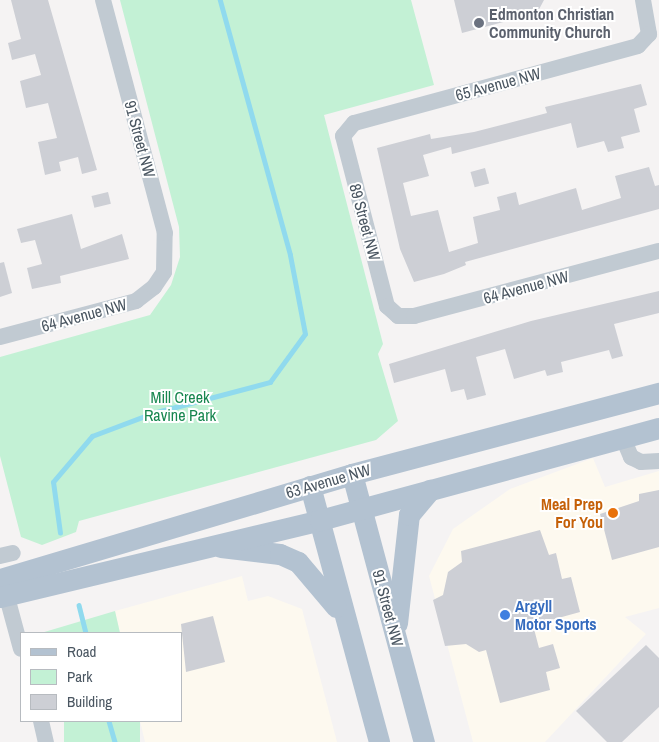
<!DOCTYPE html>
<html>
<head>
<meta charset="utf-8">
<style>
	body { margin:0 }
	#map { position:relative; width:659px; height:742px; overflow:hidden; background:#f5f3f3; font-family:"Archivo Narrow",sans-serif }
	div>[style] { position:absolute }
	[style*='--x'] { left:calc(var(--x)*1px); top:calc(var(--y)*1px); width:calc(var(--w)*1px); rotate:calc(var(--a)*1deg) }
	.commercial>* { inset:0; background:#fdf9ef }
	.green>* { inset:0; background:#c3f1d5; transform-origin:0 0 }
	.stream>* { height:4.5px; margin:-2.25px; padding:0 2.25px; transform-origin:2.25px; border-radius:2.25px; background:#90daee }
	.building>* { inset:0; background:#cdcfd5; transform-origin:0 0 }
	.minor>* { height:16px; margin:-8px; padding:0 8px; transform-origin:8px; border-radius:8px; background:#c1cad2 }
	.major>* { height:21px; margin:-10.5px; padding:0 10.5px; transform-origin:10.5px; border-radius:10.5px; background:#b3c2d1 }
	.dots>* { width:14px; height:14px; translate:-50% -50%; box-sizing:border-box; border:2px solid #fff; border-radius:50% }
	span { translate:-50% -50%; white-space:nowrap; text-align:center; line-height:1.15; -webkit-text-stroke:4px #fff; paint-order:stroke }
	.worship-label { font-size:16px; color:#5b616d; font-weight:700 }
	.left { translate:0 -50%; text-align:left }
	.street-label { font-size:16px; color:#4a5661 }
	.park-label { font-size:16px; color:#17864f }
	.food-label { font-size:16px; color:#c56008; font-weight:700 }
	.right { translate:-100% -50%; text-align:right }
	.shop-label { font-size:16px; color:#366cbe; font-weight:700 }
	.legend { position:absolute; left:20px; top:632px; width:162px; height:90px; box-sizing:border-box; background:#fff; border:1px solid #b7bbc0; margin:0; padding:6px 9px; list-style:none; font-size:15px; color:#4a5661 }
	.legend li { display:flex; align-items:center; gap:10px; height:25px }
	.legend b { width:25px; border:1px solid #b7bbc0 }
</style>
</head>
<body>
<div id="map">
	<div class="commercial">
		<div style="clip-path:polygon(593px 458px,605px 487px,659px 471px,659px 608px,625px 617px,646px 634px,545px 742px,473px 742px,429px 576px,453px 529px,510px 489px)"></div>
		<div style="clip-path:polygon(242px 576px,248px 601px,268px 596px,302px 609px,337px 742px,145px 742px,140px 721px,181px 721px,181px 633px,120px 633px,115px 611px)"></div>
	</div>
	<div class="green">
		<div style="clip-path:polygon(120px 0,411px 0,434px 85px,324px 115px,383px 344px,378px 354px,398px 421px,376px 440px,79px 521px,76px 532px,42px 545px,21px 537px,0 456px,0 357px,150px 315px,171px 285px,180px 257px,179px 227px)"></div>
		<div style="clip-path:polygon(115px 611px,120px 633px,41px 633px)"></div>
		<div style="left:64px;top:721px;width:76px;height:22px"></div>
	</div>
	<div class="stream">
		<div style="--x:60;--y:533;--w:51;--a:-97.8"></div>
		<div style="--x:53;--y:482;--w:60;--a:-49.7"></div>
		<div style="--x:92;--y:436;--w:65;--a:-20.7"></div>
		<div style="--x:153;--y:413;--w:121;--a:-14.8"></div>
		<div style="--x:270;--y:382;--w:59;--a:-53.9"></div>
		<div style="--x:305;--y:334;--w:80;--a:-100.8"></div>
		<div style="--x:290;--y:255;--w:264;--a:-105.4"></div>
		<div style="--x:79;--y:605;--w:29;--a:76"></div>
		<div style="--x:109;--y:721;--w:22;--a:74"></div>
	</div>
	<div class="building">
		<div style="clip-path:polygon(11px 0,48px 0,97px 170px,82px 174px,78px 157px,59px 162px,61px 171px,45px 175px,38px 142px,57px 138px,48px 103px,26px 108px,20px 81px,41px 75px,35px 54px,12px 60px,8px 43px,21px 39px)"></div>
		<div style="clip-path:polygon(454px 0,544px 0,537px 13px,462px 33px)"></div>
		<div style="clip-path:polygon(641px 84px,647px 105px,634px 109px,640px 132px,621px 137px,624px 148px,608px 152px,604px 141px,577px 148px,571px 123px,452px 154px,451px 147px,423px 155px,429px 176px,403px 183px,411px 216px,438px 210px,449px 252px,478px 243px,473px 217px,500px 210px,497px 197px,516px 192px,519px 205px,576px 188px,582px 210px,621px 198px,615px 176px,649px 167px,655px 186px,659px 185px,659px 209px,465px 262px,466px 265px,444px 274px,414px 282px,400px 249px,377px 148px,430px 134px,431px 139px,474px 132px,547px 113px,545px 107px)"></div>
		<div style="left:485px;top:168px;width:16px;height:15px;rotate:75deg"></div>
		<div style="left:108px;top:192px;width:12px;height:17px;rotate:76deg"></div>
		<div style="clip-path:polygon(72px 214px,81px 249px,122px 234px,129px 259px,60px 276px,61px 283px,32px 289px,27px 268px,42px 264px,35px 240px,21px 243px,17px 229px)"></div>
		<div style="clip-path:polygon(4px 262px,12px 293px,0 297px,0 263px)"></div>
		<div style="clip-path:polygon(659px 291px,659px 313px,614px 324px,623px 356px,612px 359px,609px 350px,561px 362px,563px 372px,547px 376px,545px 370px,514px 379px,505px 349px,476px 357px,486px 395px,467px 400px,464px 389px,451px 392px,445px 369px,394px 383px,389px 364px,531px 321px)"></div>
		<div style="clip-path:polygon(659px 490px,659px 547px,612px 560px,600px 514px,639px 501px,639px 494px)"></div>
		<div style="clip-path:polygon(540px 530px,549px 555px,556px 553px,562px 579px,571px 577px,580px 612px,533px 625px,539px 648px,553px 644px,560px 668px,546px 672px,550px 690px,500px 703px,486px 650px,479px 652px,466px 644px,445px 646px,433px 600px,443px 595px,448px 572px,462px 562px,461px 551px)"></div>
		<div style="clip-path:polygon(213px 616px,225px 662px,186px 672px,181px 624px)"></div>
		<div style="clip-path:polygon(646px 645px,659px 658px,659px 707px,622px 742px,607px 742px,576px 711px)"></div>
	</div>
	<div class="minor">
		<div style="--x:643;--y:0;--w:35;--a:80"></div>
		<div style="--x:649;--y:34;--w:16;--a:133"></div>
		<div style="--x:638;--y:46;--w:294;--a:164.8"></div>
		<div style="--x:354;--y:123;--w:17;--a:130"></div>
		<div style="--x:343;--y:136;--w:176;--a:75.5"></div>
		<div style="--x:387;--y:306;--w:15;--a:42"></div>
		<div style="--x:398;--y:316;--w:16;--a:0"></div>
		<div style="--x:414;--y:316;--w:253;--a:-14.9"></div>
		<div style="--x:0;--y:337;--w:141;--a:-14.8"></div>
		<div style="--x:136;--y:301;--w:23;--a:-38"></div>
		<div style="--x:154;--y:287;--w:18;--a:-56"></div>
		<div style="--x:164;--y:272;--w:39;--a:-89"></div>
		<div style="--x:165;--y:233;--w:241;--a:-104.9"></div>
		<div style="--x:623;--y:438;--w:21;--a:67"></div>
		<div style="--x:631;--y:457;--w:11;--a:27"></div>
		<div style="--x:641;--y:462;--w:18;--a:-3"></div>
		<div style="--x:0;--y:556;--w:13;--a:-13"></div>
		<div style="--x:4;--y:586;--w:65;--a:74.9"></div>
		<div style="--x:41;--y:721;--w:22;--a:77"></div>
	</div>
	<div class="major">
		<div style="--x:352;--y:474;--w:278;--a:75"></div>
		<div style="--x:310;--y:486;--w:265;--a:74.9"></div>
		<div style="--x:221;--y:547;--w:59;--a:6.8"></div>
		<div style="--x:280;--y:554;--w:20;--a:24"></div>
		<div style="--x:298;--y:562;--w:59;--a:49.8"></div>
		<div style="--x:0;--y:579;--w:367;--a:-16.6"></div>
		<div style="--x:352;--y:474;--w:318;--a:-14.8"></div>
		<div style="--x:0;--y:597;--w:329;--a:-13.5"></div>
		<div style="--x:320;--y:520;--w:351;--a:-15.2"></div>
		<div style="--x:397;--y:623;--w:109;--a:-83.7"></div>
		<div style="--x:409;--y:515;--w:33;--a:-50"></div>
	</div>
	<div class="dots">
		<div style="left:479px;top:23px;background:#6b7280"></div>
		<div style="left:613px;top:513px;background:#e8710a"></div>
		<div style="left:505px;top:615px;background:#3f7fe0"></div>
	</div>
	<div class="worship-label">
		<span class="left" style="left:489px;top:23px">Edmonton Christian<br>Community Church</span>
	</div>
	<div class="street-label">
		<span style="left:498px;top:84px;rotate:-15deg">65 Avenue NW</span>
		<span style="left:140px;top:139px;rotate:75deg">91 Street NW</span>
		<span style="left:365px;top:222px;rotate:75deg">89 Street NW</span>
		<span style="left:526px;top:287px;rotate:-15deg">64 Avenue NW</span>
		<span style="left:84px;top:315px;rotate:-15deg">64 Avenue NW</span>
		<span style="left:328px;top:481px;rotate:-16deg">63 Avenue NW</span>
		<span style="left:388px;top:608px;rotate:75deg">91 Street NW</span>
	</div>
	<div class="park-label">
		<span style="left:180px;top:406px">Mill Creek<br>Ravine Park</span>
	</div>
	<div class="food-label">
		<span class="right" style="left:603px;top:513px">Meal Prep<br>For You</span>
	</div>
	<div class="shop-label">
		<span class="left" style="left:515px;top:615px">Argyll<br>Motor Sports</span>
	</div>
	<ul class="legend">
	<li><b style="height:6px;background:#b3c2d1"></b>Road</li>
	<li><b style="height:14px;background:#c3f1d5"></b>Park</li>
	<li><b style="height:14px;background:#cdcfd5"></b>Building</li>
	</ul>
</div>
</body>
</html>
